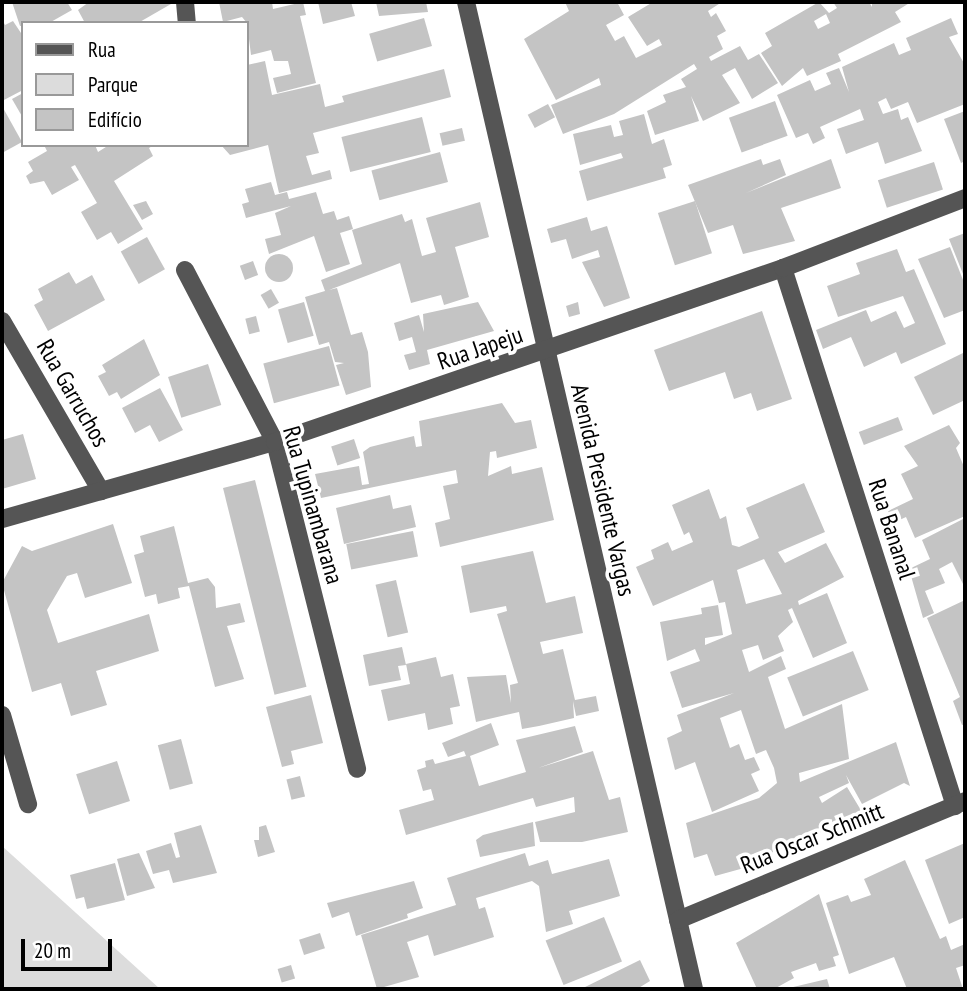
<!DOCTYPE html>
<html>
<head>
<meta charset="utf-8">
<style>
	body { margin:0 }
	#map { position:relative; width:967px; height:991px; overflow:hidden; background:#fff; font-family:"PT Sans Narrow",sans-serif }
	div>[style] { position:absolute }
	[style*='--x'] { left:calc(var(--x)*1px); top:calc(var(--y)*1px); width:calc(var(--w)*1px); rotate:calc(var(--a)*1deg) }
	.green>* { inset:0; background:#dcdcdc }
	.building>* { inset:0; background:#c4c4c4; transform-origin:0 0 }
	.round { border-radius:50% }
	.minor>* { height:18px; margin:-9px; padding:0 9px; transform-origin:9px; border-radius:9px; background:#555 }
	span { translate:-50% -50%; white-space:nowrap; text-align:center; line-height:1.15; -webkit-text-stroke:7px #fff; paint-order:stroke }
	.street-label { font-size:24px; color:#000 }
	.frame { position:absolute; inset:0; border:4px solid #000; pointer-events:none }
	.legend { position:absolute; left:21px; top:21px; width:228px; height:126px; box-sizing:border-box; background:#fff; border:2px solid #999; margin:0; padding:9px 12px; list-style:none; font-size:21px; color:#000 }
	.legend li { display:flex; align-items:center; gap:14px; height:35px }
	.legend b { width:35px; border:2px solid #999 }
	.scale { position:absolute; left:21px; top:939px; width:91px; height:32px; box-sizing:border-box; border:4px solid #000; border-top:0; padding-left:9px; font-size:21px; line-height:24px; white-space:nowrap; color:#000; -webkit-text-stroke:5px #fff; paint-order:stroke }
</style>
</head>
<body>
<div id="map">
	<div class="green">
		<div style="clip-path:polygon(2px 846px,160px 989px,2px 989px)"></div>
	</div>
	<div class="building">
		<div style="clip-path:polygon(12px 2px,67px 2px,72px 10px,49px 23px,20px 26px)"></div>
		<div style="clip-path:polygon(89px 2px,170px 2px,171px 4px,138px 23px,85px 23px,78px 10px)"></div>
		<div style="clip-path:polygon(219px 2px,272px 2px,273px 9px,303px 2px,306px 15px,300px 16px,316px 83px,277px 93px,273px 78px,291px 74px,288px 61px,274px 61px,271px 50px,251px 55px,247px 23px,242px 17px,223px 22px)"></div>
		<div style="clip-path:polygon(318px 2px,351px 2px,355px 16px,323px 24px)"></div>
		<div style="clip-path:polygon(376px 2px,426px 2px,428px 12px,379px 16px)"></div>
		<div style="clip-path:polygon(565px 2px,617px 2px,624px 15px,606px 25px,615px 41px,624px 36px,636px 58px,662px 45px,659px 39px,647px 46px,628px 17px,653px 2px,722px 2px,708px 11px,711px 17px,716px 13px,726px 31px,717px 36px,723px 49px,709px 57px,711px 61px,740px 46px,748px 60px,759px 54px,778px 83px,752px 99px,735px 68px,722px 75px,740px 103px,703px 121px,691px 96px,699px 121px,655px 135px,647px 111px,666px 102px,663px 95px,686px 87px,681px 79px,697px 69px,694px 64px,614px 114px,563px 134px,551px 105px,601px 85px,599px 78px,556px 100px,524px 39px,569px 11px)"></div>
		<div style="clip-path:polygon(evenodd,819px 2px,829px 13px,837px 8px,833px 2px,869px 2px,872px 7px,872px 2px,911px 2px,895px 12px,901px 22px,838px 54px,841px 61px,807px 76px,803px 68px,782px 86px,761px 53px,772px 46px,765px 33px,819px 2px,826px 14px,830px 23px,818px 29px,814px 21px,826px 14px)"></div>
		<div style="left:424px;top:18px;width:29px;height:57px;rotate:74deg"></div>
		<div style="clip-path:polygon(951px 18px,958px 34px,949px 37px,965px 65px,965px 104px,917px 123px,908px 102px,891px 109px,886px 98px,878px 102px,883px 114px,898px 109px,901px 120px,908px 117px,922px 151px,885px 164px,878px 142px,846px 154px,837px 129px,864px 120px,860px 109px,820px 127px,825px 138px,813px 144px,808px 133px,796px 138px,777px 95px,810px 80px,815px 91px,831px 84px,826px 73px,839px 68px,849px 92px,842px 67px,894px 43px,899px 55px,911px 50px,906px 38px)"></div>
		<div style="clip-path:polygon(2px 19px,5px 25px,13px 21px,23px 36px,23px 90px,2px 101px)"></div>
		<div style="clip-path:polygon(265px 61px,272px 95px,320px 84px,325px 107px,344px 102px,342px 96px,444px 69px,451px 97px,313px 133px,319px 153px,306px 156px,312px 175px,330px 170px,332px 179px,279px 193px,268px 145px,230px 155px,221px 145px,247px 145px,247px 65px)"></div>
		<div style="clip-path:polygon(23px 93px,23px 118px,12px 99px)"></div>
		<div style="left:775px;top:101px;width:37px;height:49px;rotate:70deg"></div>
		<div style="left:548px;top:104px;width:15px;height:23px;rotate:62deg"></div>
		<div style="clip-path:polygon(2px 106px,22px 142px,2px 153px)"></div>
		<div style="clip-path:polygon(965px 111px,965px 161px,961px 163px,944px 119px)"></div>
		<div style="clip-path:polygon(644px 114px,652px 144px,664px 139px,672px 165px,663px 168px,666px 178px,587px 201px,579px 171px,623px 158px,621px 153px,580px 165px,573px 134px,611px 125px,614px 137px,623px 135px,619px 121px)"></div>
		<div style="left:422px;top:117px;width:36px;height:83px;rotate:76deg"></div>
		<div style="left:462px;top:128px;width:13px;height:23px;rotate:77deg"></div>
		<div style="clip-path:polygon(44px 145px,95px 145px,98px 152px,109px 145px,154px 145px,149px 148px,153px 156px,114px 181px,143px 229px,118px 244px,111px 232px,97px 240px,81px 212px,97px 203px,75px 165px,71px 167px,79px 180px,52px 195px,44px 181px,30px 184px,26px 176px,33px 171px,28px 162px,47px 151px)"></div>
		<div style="left:440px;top:152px;width:31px;height:71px;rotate:75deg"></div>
		<div style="clip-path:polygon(761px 159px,763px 165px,780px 159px,786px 175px,746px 193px,831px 159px,841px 188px,781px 208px,795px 241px,743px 254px,733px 225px,708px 233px,688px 185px)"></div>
		<div style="left:934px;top:162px;width:29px;height:59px;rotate:72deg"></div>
		<div style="clip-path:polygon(271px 182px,275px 195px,287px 192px,289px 199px,316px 192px,323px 214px,334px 211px,337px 220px,349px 216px,353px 229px,340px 233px,350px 264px,326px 272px,314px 236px,269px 254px,265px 239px,281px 235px,275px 213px,291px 206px,246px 218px,242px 204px,249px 202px,245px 189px)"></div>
		<div style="clip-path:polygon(146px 201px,153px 214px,142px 220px,133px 205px)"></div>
		<div style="left:695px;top:201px;width:55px;height:39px;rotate:72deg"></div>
		<div style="clip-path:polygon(480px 202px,489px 237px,455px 247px,469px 297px,444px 305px,441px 295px,411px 303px,400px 263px,329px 290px,337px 288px,351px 335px,362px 332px,368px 352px,371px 387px,346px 395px,336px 365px,344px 363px,335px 362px,329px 342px,319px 345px,305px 297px,325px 291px,321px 280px,362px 264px,352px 230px,402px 214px,405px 222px,412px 219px,422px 256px,436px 252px,426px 218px)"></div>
		<div style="clip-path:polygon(587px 217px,591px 231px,607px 226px,630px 298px,604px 307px,582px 262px,600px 257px,598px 250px,572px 259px,566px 239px,551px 243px,547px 229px)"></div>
		<div style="clip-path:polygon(965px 233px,965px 279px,949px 239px)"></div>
		<div style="left:147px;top:237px;width:37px;height:30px;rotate:61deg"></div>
		<div style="clip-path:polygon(950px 247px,965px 285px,965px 310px,944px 318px,918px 259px)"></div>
		<div style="clip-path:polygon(897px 249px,906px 272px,914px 269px,946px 344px,901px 364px,896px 352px,864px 367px,851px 337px,823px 349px,816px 330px,866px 310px,871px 322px,896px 311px,904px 328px,915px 323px,903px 296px,838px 317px,827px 286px,860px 274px,856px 263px)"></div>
		<div class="round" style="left:265px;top:254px;width:28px;height:28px"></div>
		<div style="left:253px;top:261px;width:15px;height:14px;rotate:70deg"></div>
		<div style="clip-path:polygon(69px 272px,76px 284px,92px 275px,105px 300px,48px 331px,34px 305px,43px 300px,38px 289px)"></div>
		<div style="left:271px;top:289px;width:16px;height:12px;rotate:60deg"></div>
		<div style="left:304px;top:302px;width:35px;height:27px;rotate:74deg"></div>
		<div style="clip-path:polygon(478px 302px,494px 331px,427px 350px,430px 364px,409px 370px,404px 355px,416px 352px,412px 337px,399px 341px,394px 323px,419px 315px,424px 332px,423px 314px)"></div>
		<div style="clip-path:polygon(578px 302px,580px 314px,569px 317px,566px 306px)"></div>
		<div style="clip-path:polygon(762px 311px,792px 399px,757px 411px,751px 393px,734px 399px,725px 372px,669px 391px,654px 350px)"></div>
		<div style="left:256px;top:316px;width:16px;height:11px;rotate:76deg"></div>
		<div style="clip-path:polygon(144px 339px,160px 375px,121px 399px,117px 392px,109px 396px,98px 376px,106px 372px,102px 365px)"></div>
		<div style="left:329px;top:346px;width:41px;height:68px;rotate:75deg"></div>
		<div style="clip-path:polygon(963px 353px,965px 400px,933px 415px,914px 377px)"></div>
		<div style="left:208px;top:364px;width:43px;height:42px;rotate:72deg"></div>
		<div style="clip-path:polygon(160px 388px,183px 430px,159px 442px,150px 425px,135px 433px,122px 408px)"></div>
		<div style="clip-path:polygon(502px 403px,515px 423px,531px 420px,537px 448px,497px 458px,496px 451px,490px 452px,488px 476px,511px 466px,512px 474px,542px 467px,554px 520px,440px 547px,435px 523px,450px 519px,443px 486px,458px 483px,456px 470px,321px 498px,315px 474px,359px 466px,362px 485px,369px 484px,363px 452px,370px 447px,414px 436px,416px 447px,422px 446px,419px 421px)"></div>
		<div style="left:898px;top:417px;width:14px;height:42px;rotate:69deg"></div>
		<div style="clip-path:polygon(949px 425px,960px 443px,956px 448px,965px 469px,965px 516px,915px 538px,906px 517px,893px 523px,888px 511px,913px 499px,901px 474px,918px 466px,904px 446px)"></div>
		<div style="clip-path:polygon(23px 434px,36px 479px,2px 489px,2px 440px)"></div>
		<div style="left:354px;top:439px;width:20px;height:24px;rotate:72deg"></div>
		<div style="left:255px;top:480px;width:213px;height:33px;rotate:76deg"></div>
		<div style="clip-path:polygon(evenodd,804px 483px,825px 532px,778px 552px,785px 563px,826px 543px,844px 577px,798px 601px,799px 605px,827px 593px,847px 643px,813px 658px,792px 608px,788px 610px,793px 622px,778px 636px,784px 651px,763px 660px,758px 645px,742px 650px,749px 672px,781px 656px,786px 669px,768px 677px,785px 729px,842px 704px,849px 759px,799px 773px,800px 782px,896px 742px,910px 786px,904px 783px,862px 804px,846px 775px,849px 783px,819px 797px,822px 803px,847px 787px,865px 817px,860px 825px,844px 833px,840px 824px,764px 856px,766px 862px,715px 876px,707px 854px,694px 858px,686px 823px,759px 798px,777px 783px,774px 768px,766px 750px,756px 754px,741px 710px,720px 718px,730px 748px,739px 744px,745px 760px,754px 757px,760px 770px,751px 774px,759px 791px,712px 812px,695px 762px,675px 770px,667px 738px,682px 731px,677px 715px,734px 693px,682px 708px,670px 672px,700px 661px,695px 649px,667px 661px,660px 622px,702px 614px,701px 608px,718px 605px,723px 635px,705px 638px,705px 645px,732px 634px,725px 602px,719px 603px,713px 580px,653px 606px,636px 567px,654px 559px,651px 550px,668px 542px,672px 551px,693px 542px,689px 532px,684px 535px,672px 505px,709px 489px,720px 519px,726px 516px,732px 545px,739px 547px,759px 538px,746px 508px,804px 483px,764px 559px,782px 594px,746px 604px,737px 570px,764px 559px)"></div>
		<div style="clip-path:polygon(390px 495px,393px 509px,411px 505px,416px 527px,344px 544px,336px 508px)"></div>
		<div style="clip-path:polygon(965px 518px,965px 588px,952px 562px,939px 569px,945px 583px,925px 591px,934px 613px,923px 618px,909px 569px,930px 559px,922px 540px)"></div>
		<div style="clip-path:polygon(113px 524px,132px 583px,85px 598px,77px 573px,67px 576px,47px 610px,58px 643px,149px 614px,159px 651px,96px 671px,107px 705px,71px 716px,61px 683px,32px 692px,2px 583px,22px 546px,32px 551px)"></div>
		<div style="clip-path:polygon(174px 526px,188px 583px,208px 578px,215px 587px,216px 608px,240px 603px,245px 622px,227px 626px,244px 679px,215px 687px,189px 586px,178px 588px,180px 598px,158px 604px,156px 594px,145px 597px,134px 555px,144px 552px,140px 536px)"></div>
		<div style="left:413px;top:531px;width:26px;height:68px;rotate:79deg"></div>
		<div style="clip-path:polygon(533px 551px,546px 603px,575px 596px,583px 633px,540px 642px,543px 654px,563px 649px,575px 700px,596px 696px,599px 711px,576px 716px,573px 701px,574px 718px,539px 726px,522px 729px,519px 712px,476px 722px,467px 677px,506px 675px,511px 703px,510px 685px,518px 683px,497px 614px,507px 611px,506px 606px,470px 613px,461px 566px)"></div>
		<div style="left:396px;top:580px;width:54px;height:21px;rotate:77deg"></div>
		<div style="clip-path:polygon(965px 600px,965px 724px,962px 725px,953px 701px,960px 697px,927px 618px)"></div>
		<div style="clip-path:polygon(402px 647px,406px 665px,398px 666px,401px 680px,369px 686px,363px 655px)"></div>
		<div style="left:853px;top:651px;width:42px;height:71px;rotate:68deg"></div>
		<div style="clip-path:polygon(436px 657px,441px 677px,453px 674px,460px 706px,450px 708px,453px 724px,428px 730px,425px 713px,388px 721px,381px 690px,410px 684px,406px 664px)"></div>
		<div style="clip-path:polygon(311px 695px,323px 743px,291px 751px,294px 764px,282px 767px,266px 707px)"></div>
		<div style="clip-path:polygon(491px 723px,499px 745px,470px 756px,479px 786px,526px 772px,516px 740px,575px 726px,583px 752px,538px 768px,593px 751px,609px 800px,620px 797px,628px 832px,582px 842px,540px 842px,535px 822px,575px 812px,574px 797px,536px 807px,533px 798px,406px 835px,399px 810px,434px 800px,431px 789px,423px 791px,417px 770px,426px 767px,425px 761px,433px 759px,435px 764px,466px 756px,464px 751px,448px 757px,442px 743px)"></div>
		<div style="left:181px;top:739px;width:46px;height:24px;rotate:75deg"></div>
		<div style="left:117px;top:761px;width:42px;height:43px;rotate:72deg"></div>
		<div style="left:300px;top:776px;width:21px;height:14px;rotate:76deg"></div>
		<div style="clip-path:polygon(533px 822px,535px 846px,480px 857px,476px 840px,483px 835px)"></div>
		<div style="clip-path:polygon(201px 825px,217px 873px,173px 883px,169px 870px,153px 874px,146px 851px,171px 843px,176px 858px,180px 857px,174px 833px)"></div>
		<div style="clip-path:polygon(266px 825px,275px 852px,258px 857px,254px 840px,259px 840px,259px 827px)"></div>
		<div style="clip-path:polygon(965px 843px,965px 917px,949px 924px,925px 860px)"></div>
		<div style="clip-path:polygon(139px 853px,155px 888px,127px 896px,117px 859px)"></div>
		<div style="clip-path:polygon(525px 853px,529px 866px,548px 860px,552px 874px,609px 859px,620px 896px,569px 911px,573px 924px,546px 932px,539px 886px,532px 881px,476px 898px,479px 909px,485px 907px,494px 937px,434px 956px,428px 935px,407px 942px,419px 977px,377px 989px,361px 935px,456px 905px,447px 878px)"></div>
		<div style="clip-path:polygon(905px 860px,940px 939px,946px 936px,951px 950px,965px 944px,965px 965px,956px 968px,963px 989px,907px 989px,894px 957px,849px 974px,826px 903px,848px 895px,851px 902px,871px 895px,864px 879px)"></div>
		<div style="clip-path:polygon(115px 863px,125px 900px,87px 909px,84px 897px,76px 899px,70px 875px)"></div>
		<div style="clip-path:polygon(414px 881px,423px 908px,407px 914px,408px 918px,356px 936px,349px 912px,332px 918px,327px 903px)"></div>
		<div style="clip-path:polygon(819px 894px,839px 955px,833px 957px,836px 966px,819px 971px,816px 963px,791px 972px,794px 978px,774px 989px,757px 989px,736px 943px)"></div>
		<div style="left:604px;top:917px;width:48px;height:63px;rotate:68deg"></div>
		<div style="left:320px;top:933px;width:16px;height:22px;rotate:72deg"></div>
		<div style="clip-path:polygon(640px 960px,650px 981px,637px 989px,581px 989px)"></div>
		<div style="left:291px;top:965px;width:14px;height:14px;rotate:73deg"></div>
		<div style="clip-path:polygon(827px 979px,830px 989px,789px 989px,789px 988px)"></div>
	</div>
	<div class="minor">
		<div style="--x:185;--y:2;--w:21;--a:85"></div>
		<div style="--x:466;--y:2;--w:1013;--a:76.99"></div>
		<div style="--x:783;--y:268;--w:565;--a:72.27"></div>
		<div style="--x:185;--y:270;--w:194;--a:62.4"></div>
		<div style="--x:275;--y:442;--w:337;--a:75.9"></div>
		<div style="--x:2;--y:321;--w:197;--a:59.8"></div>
		<div style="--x:2;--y:519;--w:284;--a:-15.8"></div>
		<div style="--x:275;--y:442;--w:537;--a:-18.91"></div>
		<div style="--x:783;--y:268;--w:195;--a:-21"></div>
		<div style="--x:2;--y:715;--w:93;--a:73.7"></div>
		<div style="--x:678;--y:920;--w:311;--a:-22.5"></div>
	</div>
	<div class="street-label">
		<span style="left:480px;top:348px;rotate:-19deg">Rua Japeju</span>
		<span style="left:73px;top:393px;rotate:60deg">Rua Garruchos</span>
		<span style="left:603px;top:490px;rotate:77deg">Avenida Presidente Vargas</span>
		<span style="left:313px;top:505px;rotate:74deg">Rua Tupinambarana</span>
		<span style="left:892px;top:529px;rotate:72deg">Rua Bananal</span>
		<span style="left:812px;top:838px;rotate:-22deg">Rua Oscar Schmitt</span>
	</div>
	<div class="frame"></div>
	<ul class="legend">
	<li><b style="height:9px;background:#555"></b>Rua</li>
	<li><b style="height:19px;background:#dcdcdc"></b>Parque</li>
	<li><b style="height:19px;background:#c4c4c4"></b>Edifício</li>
	</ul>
	<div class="scale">20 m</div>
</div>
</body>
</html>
